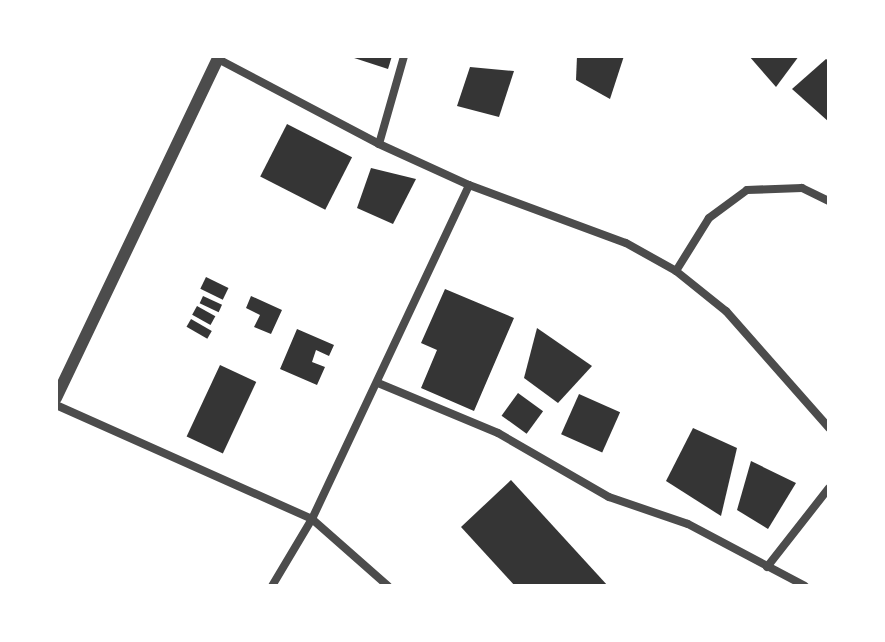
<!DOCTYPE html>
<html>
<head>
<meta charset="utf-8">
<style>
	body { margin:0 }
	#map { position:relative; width:885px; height:642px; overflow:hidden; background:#fff; font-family:"Alegreya Sans",sans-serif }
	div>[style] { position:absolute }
	.building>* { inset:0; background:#353535; transform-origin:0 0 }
	.minor>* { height:8px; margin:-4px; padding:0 4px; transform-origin:4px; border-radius:4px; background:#4c4c4c }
	.tertiary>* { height:12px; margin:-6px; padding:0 6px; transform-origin:6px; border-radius:6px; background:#4c4c4c }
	span { translate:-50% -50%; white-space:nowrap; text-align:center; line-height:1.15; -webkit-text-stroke:8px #fff; paint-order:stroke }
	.frame { position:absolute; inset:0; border:58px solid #fff; pointer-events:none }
</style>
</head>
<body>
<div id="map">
	<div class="building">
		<div style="clip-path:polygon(348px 56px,392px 56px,388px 69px)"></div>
		<div style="clip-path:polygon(577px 56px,624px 56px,610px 99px,576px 80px)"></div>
		<div style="clip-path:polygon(749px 56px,799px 56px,776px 87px)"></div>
		<div style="clip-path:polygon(826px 59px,829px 61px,829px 122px,792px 89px)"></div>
		<div style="clip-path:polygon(470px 67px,514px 71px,499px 117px,457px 106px)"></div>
		<div style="left:287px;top:124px;width:73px;height:59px;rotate:27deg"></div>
		<div style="clip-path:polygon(371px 168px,416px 179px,393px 224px,357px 208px)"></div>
		<div style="left:206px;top:277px;width:25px;height:13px;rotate:26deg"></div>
		<div style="clip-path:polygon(445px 289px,514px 318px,474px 411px,421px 388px,437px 350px,421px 343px)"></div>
		<div style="left:203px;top:296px;width:21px;height:8px;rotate:25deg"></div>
		<div style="clip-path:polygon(251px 296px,282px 310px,271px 334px,254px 327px,260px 315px,246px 308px)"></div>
		<div style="left:197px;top:306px;width:21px;height:10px;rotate:29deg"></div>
		<div style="left:191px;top:319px;width:24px;height:9px;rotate:30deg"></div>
		<div style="clip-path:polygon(537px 328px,592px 366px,558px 403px,524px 378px)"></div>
		<div style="clip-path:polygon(297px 329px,334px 345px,329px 356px,316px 350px,312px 362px,325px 367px,317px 385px,280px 369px)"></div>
		<div style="left:220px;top:365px;width:40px;height:79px;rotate:25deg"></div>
		<div style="left:518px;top:393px;width:31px;height:28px;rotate:36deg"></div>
		<div style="left:579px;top:394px;width:45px;height:44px;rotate:24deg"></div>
		<div style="clip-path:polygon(693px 428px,737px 448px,721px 516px,666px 481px)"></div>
		<div style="clip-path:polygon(751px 461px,796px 483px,768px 529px,737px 510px)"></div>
		<div style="clip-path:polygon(511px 480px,608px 586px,515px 586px,461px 527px)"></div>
	</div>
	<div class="minor">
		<div style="left:218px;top:59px;width:182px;rotate:27.8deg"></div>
		<div style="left:379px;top:144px;width:99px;rotate:24.5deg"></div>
		<div style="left:469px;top:185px;width:167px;rotate:20.3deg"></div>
		<div style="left:626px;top:243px;width:57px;rotate:29.2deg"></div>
		<div style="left:676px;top:271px;width:64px;rotate:38.7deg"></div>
		<div style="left:726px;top:311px;width:156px;rotate:48.6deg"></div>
		<div style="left:379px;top:144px;width:91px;rotate:-74.1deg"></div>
		<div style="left:676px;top:271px;width:62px;rotate:-58.1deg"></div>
		<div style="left:709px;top:218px;width:47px;rotate:-36.4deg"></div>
		<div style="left:747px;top:190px;width:55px;rotate:-2.1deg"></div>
		<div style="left:802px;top:188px;width:30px;rotate:26deg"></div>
		<div style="left:378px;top:383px;width:130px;rotate:22.6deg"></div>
		<div style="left:498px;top:433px;width:128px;rotate:30deg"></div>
		<div style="left:609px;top:497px;width:83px;rotate:18.9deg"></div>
		<div style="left:688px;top:524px;width:132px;rotate:27.9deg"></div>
		<div style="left:56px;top:405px;width:280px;rotate:24deg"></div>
		<div style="left:312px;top:519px;width:101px;rotate:41.4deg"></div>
		<div style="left:767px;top:567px;width:100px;rotate:-51.9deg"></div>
		<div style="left:272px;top:586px;width:78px;rotate:-59.2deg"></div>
		<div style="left:312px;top:519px;width:369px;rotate:-64.8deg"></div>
	</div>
	<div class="tertiary">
		<div style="left:56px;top:398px;width:379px;rotate:-64.5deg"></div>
	</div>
	<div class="frame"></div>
</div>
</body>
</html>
